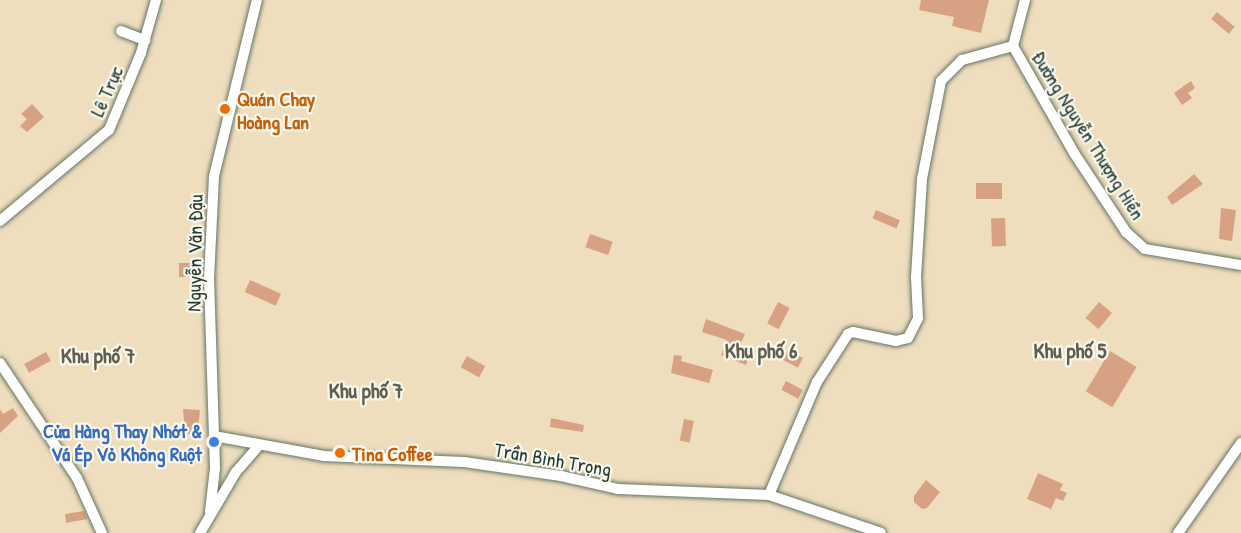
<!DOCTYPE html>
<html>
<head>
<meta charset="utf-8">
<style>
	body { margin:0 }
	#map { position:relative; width:1241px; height:533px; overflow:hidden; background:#eedebe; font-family:"Patrick Hand",sans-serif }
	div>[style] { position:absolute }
	.building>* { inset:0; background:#d7a283; transform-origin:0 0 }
	.roads { filter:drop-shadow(0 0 2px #677564) drop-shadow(0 0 2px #677564) }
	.minor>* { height:10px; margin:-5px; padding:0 5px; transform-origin:5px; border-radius:5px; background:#fff }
	.dots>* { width:16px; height:16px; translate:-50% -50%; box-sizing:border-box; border:3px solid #fbf7ec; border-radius:50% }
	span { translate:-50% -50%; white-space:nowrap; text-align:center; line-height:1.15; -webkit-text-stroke:4.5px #fbf7ec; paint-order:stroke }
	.street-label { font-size:20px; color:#1f3d34 }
	.food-label { font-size:20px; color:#c56008; font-weight:700 }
	.left { translate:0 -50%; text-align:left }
	.shop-label { font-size:20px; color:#366cbe; font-weight:700 }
	.right { translate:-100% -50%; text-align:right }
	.neighbourhood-label { font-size:21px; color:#5f6050; font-weight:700 }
</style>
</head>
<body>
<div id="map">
	<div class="building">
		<div style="clip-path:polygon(921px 0,989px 0,981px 33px,952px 26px,954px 17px,919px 10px)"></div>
		<div style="left:1217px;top:12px;width:23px;height:9px;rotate:40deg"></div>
		<div style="clip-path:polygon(1191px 81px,1195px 88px,1188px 93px,1192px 98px,1182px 105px,1174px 93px)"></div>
		<div style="clip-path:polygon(32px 104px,44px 117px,27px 132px,20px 126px,27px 119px,21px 114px)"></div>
		<div style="clip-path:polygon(1194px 174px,1203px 184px,1172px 205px,1167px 197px)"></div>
		<div style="left:976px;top:183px;width:26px;height:16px"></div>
		<div style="clip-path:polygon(1221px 208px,1236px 210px,1232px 241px,1219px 239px)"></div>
		<div style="left:876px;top:210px;width:26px;height:9px;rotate:23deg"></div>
		<div style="left:1005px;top:218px;width:28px;height:14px;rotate:88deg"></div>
		<div style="left:590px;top:234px;width:24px;height:14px;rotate:19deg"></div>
		<div style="left:179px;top:263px;width:18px;height:14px"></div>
		<div style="left:250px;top:280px;width:34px;height:13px;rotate:24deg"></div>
		<div style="left:778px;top:302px;width:13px;height:24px;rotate:27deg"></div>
		<div style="left:1099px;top:302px;width:17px;height:21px;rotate:40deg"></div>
		<div style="clip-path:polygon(706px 319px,745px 334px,739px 347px,751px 351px,746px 365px,721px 355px,727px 340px,702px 332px)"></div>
		<div style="left:788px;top:350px;width:17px;height:11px;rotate:28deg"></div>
		<div style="left:1110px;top:351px;width:31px;height:47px;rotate:31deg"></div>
		<div style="left:46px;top:352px;width:10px;height:25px;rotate:61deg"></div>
		<div style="clip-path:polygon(674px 355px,682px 356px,681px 361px,713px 370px,709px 383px,671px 373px)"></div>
		<div style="left:467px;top:356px;width:21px;height:13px;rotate:29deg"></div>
		<div style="left:786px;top:381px;width:19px;height:10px;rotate:28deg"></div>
		<div style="clip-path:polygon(13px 408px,18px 416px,0 433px,0 409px,3px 414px)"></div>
		<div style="clip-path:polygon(183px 409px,200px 410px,198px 429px,195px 428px,194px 435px,185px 433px)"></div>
		<div style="clip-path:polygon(551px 418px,584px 425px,583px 432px,550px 427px)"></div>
		<div style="left:684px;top:419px;width:10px;height:22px;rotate:11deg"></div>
		<div style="clip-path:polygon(1038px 473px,1063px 484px,1060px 490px,1067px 493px,1063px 501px,1056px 498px,1051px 509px,1027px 499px)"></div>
		<div style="clip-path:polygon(926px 480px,940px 492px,927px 508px,922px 509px,914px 502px,914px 496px)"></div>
		<div style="clip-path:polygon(84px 511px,87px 519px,66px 523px,65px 514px)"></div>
	</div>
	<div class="roads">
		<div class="minor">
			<div style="left:121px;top:31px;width:26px;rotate:21deg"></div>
			<div style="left:1013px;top:46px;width:123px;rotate:60.3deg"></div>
			<div style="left:1074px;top:153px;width:95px;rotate:56.6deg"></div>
			<div style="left:1126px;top:232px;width:25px;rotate:42deg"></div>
			<div style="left:1145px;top:249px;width:97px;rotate:9.5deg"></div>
			<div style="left:1013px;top:46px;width:48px;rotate:-75.4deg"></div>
			<div style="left:0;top:221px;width:142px;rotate:-39.9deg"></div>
			<div style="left:109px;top:130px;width:83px;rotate:-67.4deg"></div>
			<div style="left:141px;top:53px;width:55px;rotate:-74.2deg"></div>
			<div style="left:0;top:363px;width:138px;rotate:56.2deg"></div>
			<div style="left:77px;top:478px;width:60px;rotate:65.6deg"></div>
			<div style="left:214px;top:436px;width:112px;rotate:10.3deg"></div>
			<div style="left:324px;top:456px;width:140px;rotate:2.5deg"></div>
			<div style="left:464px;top:462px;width:98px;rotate:8.2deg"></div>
			<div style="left:561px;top:476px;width:58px;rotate:12.8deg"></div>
			<div style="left:618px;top:489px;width:151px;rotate:2.3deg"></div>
			<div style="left:769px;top:495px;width:118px;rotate:18.7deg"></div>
			<div style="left:769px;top:495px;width:123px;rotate:-67deg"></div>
			<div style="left:817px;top:382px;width:57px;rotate:-57.1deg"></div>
			<div style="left:848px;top:334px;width:5px;rotate:-22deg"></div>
			<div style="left:853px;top:332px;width:44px;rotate:11.8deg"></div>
			<div style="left:896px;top:341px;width:12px;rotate:-14deg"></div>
			<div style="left:908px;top:338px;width:22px;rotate:-63deg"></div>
			<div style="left:918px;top:318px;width:41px;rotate:-92.8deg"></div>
			<div style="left:916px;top:277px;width:98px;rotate:-86.5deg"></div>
			<div style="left:922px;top:179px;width:100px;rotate:-79deg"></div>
			<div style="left:941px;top:81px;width:30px;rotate:-45deg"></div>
			<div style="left:962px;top:60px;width:53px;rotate:-15.4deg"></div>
			<div style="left:210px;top:512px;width:44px;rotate:-83.5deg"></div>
			<div style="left:215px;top:468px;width:189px;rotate:-91.8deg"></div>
			<div style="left:209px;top:279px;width:103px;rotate:-87.2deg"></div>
			<div style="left:214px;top:176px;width:181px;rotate:-76.3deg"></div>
			<div style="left:200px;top:533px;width:71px;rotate:-59.5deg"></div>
			<div style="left:236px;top:472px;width:33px;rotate:-49deg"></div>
			<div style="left:1178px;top:533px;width:110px;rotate:-55deg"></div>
		</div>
	</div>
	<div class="dots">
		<div style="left:225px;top:109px;background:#e8710a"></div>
		<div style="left:214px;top:442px;background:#3f7fe0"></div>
		<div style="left:340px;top:453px;background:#e8710a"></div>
	</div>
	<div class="street-label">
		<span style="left:106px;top:91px;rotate:-66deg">Lê Trực</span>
		<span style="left:1089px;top:135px;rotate:58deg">Đường Nguyễn Thượng Hiền</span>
		<span style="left:194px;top:253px;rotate:-89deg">Nguyễn Văn Đậu</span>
		<span style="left:553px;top:459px;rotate:10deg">Trần Bình Trọng</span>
	</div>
	<div class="food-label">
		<span class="left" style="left:237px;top:110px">Quán Chay<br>Hoàng Lan</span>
		<span class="left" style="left:352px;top:453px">Tina Coffee</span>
	</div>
	<div class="shop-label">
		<span class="right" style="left:202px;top:442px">Cửa Hàng Thay Nhớt &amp;<br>Vá Ép Vỏ Không Ruột</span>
	</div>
	<div class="neighbourhood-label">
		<span style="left:761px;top:351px">Khu phố 6</span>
		<span style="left:1070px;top:351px">Khu phố 5</span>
		<span style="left:98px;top:356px">Khu phố 7</span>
		<span style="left:366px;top:391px">Khu phố 7</span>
	</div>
</div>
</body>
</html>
